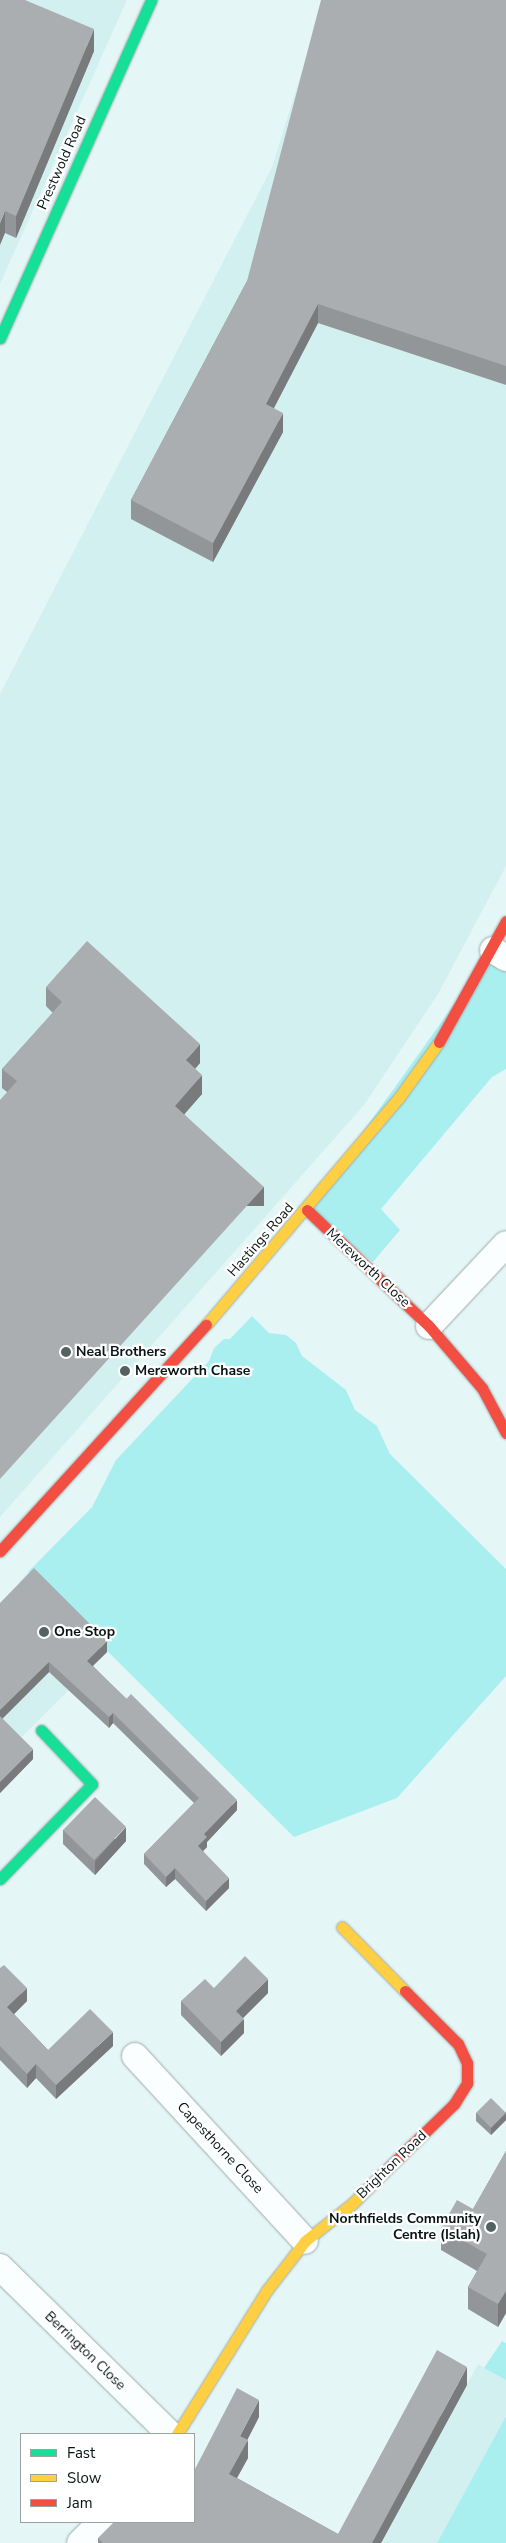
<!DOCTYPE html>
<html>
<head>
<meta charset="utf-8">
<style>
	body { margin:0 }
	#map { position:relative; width:506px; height:2543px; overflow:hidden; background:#e5f6f6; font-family:"Nunito Sans",sans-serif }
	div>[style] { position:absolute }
	.built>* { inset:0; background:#d2f0f0 }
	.green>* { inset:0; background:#aaeff0 }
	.roads { filter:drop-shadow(0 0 1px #9eabab) drop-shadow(0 0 1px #9eabab) }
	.street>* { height:26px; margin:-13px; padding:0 13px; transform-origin:13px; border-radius:13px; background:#fbfefe }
	.fast>* { height:11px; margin:-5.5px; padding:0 5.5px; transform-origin:5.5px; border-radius:5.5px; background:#16e098 }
	.slow>* { height:11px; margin:-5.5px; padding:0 5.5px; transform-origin:5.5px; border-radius:5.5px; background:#ffcf43 }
	.jam>* { height:11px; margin:-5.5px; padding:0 5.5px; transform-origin:5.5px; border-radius:5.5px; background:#f24e42 }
	.wall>* { inset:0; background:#939698 }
	.shaded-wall>* { inset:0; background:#787a7c; transform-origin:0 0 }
	.building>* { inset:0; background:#abaeb1; transform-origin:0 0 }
	.dots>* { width:14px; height:14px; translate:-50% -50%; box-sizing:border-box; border:2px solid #fff; border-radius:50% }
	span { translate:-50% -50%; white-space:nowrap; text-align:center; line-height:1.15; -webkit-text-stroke:4.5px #fff; paint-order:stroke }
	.street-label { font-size:14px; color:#081313 }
	.poi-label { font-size:14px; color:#081313; font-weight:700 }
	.left { translate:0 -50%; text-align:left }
	.right { translate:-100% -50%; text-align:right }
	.legend { position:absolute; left:20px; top:2433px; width:175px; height:90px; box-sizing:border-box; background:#fff; border:1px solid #9ca1a1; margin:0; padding:6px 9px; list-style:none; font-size:15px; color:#081313 }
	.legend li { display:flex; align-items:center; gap:10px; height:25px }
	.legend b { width:25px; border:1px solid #9ca1a1 }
</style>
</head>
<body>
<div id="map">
	<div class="built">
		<div style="clip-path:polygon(0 0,127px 0,0 284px)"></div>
		<div style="clip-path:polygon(324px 0,506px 0,506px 866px,438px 994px,364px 1105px,0 1517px,0 694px,272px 167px)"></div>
		<div style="clip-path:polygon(28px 1572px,107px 1652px,0 1759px,0 1606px)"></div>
		<div style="clip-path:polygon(478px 2364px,506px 2380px,506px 2416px,437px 2543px,381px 2543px)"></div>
	</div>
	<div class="green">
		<div style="clip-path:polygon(493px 950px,506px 958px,506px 1069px,492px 1077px,381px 1209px,400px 1230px,373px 1262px,307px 1210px)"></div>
		<div style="clip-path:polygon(252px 1316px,269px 1333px,286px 1335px,296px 1343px,302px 1356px,346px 1390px,355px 1410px,377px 1426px,390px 1454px,506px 1569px,506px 1676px,397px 1798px,294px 1837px,28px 1572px,92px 1507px,116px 1460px,209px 1361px,214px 1348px,224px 1339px,230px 1339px)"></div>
		<div style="clip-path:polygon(502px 2341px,506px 2343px,506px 2380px,484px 2368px)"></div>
		<div style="clip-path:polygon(506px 2416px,506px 2543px,437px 2543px)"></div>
	</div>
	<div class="roads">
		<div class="street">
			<div style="left:493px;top:950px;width:15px;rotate:32deg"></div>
			<div style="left:429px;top:1326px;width:112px;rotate:-46.8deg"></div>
			<div style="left:135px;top:2056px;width:251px;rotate:47.4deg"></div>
			<div style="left:0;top:2267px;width:238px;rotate:44.5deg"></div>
			<div style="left:80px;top:2543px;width:30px;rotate:-45deg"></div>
		</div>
		<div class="fast">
			<div style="left:0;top:338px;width:370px;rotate:-65.9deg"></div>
			<div style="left:0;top:1879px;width:132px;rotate:-45.9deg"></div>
			<div style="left:92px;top:1784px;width:74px;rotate:-133.4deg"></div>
		</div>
		<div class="slow">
			<div style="left:206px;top:1325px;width:297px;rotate:-49.7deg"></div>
			<div style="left:398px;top:1099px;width:70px;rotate:-54.3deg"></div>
			<div style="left:342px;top:1927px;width:90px;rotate:45.5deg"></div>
			<div style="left:177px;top:2434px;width:170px;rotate:-58deg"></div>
			<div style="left:267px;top:2290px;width:62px;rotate:-52.2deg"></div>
			<div style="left:305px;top:2241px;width:61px;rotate:-38.4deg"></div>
			<div style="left:353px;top:2203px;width:40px;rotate:-45deg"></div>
		</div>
		<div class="jam">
			<div style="left:439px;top:1042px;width:138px;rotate:-61deg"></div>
			<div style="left:307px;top:1210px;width:168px;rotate:43.6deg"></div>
			<div style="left:429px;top:1326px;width:82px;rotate:49.5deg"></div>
			<div style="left:482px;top:1388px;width:51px;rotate:61.9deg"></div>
			<div style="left:0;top:1551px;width:306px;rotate:-47.7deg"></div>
			<div style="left:381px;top:2175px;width:102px;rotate:-44.2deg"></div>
			<div style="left:454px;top:2104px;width:25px;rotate:-58deg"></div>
			<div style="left:467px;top:2083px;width:20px;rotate:-90deg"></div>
			<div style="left:467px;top:2063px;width:21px;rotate:-115deg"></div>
			<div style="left:458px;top:2044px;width:75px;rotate:-135deg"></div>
		</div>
	</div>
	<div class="wall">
		<div style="clip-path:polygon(0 0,94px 51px,16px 238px,5px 233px)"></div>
		<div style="clip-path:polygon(506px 0,506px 385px,318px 323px,274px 408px,283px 432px,213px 562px,131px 519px,131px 500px,247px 281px)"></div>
		<div style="clip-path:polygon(46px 987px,200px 1063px,195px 1069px,202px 1094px,184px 1114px,264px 1206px,7px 1092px,2px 1088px,2px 1069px,53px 1013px,46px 1006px)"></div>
		<div style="clip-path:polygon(0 1603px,107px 1652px,93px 1666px,237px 1810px,207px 1842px,207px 1847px,203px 1851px,229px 1888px,206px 1911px,175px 1879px,166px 1887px,144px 1864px,144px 1854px,194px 1803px,113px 1723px,109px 1728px,49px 1672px,2px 1719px,33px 1759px,0 1793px)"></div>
		<div style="clip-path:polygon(63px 1830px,126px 1841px,95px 1875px,63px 1844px)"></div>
		<div style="clip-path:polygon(0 1968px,27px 2001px,14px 2014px,48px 2050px,113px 2046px,56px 2099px,36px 2078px,27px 2088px,0 2060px)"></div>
		<div style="clip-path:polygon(214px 1988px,268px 1993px,243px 2018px,244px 2033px,221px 2056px,181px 2015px,181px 2001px)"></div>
		<div style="clip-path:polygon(506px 2112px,506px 2120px,491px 2135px,476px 2121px,476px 2113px)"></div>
		<div style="clip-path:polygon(506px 2151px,506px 2313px,498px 2327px,468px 2309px,468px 2287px,477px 2271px,441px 2250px,441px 2228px,473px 2209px)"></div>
		<div style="clip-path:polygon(467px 2385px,381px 2543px,98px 2543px,98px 2538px,194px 2522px,259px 2417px,247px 2440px,248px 2458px,237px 2478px,338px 2534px)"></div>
	</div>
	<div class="shaded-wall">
		<div style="clip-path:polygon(94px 29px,94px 51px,16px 238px,16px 216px)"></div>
		<div style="clip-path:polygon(5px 211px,5px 233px,0 245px,0 223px)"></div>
		<div style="clip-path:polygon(318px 304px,318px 323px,266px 423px,266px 404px)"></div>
		<div style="clip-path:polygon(283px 413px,283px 432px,213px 562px,213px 543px)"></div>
		<div style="clip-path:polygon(200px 1044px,200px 1063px,186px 1079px,186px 1060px)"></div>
		<div style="clip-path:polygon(202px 1075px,202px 1094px,175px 1125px,175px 1106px)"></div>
		<div style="left:264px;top:1187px;width:19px;height:394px;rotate:90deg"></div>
		<div style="clip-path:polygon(107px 1641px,107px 1652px,87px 1671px,87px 1661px)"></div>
		<div style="clip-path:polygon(49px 1662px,49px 1672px,0 1721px,0 1710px)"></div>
		<div style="clip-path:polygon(113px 1713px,113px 1723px,109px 1728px,109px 1717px)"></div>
		<div style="clip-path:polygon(33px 1749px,33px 1759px,0 1793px,0 1782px)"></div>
		<div style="clip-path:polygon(237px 1800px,237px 1810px,207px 1842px,207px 1847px,198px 1856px,198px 1846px,204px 1834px)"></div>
		<div style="clip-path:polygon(126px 1827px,126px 1841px,95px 1875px,95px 1861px)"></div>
		<div style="clip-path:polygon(175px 1868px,175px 1879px,166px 1887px,166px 1877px)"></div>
		<div style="clip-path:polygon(229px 1878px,229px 1888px,206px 1911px,206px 1901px)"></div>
		<div style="clip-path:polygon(268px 1979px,268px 1993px,236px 2025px,236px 2011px)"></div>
		<div style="clip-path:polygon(27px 1988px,27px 2001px,7px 2021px,7px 2007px)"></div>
		<div style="clip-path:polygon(244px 2019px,244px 2033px,221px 2056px,221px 2042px)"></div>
		<div style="clip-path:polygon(113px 2032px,113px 2046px,56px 2099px,56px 2085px)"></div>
		<div style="clip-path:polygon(36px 2064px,36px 2078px,27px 2088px,27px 2074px)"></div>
		<div style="clip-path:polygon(506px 2113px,506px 2120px,491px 2135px,491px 2128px)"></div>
		<div style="clip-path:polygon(506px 2291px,506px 2313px,498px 2327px,498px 2304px)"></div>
		<div style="clip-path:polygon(467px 2367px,467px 2385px,381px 2543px,372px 2543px)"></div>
		<div style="clip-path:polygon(259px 2400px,259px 2417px,240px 2454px,240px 2436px)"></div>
		<div style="clip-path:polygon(248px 2440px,248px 2458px,229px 2492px,229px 2474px)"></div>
	</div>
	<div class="building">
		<div style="clip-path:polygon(0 0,25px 0,94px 29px,16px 216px,5px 211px,0 223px)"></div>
		<div style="clip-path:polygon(321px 0,506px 0,506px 366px,318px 304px,266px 404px,283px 413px,213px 543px,131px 500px,247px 281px)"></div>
		<div style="clip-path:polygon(87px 941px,200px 1044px,186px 1060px,202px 1075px,175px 1106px,264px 1187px,0 1479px,0 1100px,17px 1081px,2px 1069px,62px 1002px,46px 987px)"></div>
		<div style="clip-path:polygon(34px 1568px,107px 1641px,87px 1661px,127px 1699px,116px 1710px,131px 1694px,237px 1800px,204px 1834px,207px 1837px,198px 1846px,229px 1878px,206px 1901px,175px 1868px,166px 1877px,144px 1854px,199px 1798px,113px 1713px,109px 1717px,49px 1662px,0 1710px,0 1603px)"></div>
		<div style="clip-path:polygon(0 1716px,33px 1749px,0 1782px)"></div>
		<div style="left:95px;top:1797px;width:43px;height:46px;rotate:44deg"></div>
		<div style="clip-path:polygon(245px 1956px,268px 1979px,236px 2011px,244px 2019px,221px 2042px,181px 2001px,205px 1979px,214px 1988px)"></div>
		<div style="clip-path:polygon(4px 1965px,27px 1988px,7px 2007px,48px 2050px,90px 2009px,113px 2032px,56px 2085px,36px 2064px,27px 2074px,0 2046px,0 1968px)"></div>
		<div style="left:491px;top:2098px;width:21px;height:21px;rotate:45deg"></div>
		<div style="clip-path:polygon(506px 2151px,506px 2291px,498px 2304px,468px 2287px,487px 2254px,441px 2228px,457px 2200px,473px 2209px)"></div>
		<div style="clip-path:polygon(437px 2350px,467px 2367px,372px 2543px,103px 2543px,98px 2538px,114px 2522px,194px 2522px,194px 2471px,237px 2388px,259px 2400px,240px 2436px,248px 2440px,229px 2474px,338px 2534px)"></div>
	</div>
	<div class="dots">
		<div style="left:66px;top:1352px;background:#556262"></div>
		<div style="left:125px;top:1371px;background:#556262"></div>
		<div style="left:44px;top:1632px;background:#556262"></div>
		<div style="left:491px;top:2227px;background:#556262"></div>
	</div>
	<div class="street-label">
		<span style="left:62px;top:163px;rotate:-66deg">Prestwold Road</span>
		<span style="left:261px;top:1240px;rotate:-49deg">Hastings Road</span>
		<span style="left:368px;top:1268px;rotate:43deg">Mereworth Close</span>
		<span style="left:220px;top:2148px;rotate:47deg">Capesthorne Close</span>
		<span style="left:392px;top:2165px;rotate:-44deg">Brighton Road</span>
		<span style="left:85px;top:2351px;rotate:44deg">Berrington Close</span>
	</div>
	<div class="poi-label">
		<span class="left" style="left:76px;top:1352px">Neal Brothers</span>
		<span class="left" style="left:135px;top:1371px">Mereworth Chase</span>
		<span class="left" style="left:54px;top:1632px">One Stop</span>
		<span class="right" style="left:481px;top:2227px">Northfields Community<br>Centre (Islah)</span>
	</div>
	<ul class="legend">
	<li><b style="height:6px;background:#16e098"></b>Fast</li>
	<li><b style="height:6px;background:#ffcf43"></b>Slow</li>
	<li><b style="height:6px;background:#f24e42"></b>Jam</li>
	</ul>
</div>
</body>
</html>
